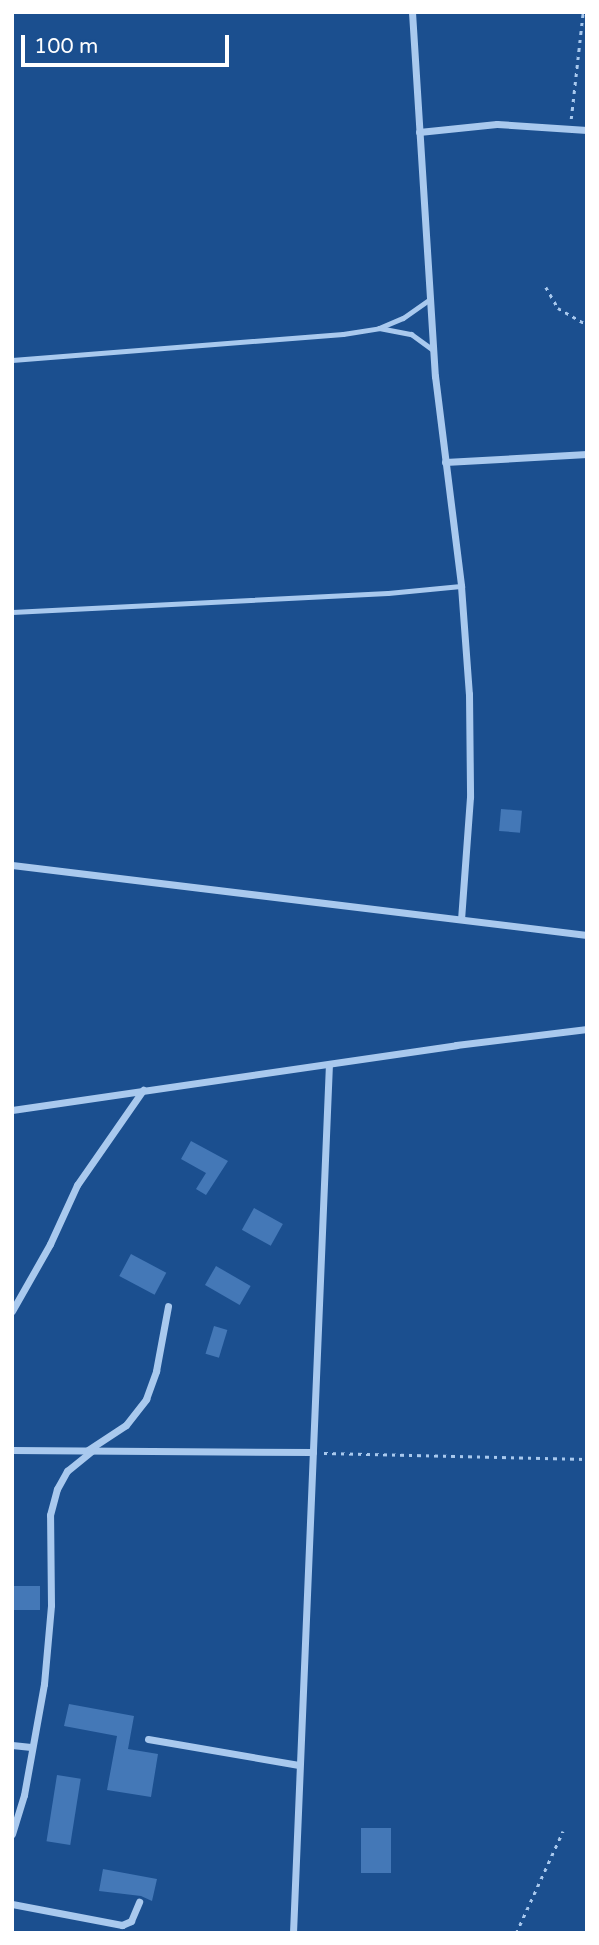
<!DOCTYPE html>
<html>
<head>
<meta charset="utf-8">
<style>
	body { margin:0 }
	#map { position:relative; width:599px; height:1945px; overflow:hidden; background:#1b4f8f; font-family:"Varela Round",sans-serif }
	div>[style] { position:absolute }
	.building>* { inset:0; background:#4478b7; transform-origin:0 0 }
	.path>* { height:2.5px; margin-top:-1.25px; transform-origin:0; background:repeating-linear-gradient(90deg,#a9c9ee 0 3.5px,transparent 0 8.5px) }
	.service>* { height:5px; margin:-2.5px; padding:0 2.5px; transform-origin:2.5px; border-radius:2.5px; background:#a9c9ee }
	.minor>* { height:7px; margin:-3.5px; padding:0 3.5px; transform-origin:3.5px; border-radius:3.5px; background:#a9c9ee }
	span { translate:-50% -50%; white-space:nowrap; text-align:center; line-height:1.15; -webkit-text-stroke:7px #1b4f8f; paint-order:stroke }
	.frame { position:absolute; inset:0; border:14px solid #fff; pointer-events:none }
	.scale { position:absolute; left:21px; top:35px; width:208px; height:32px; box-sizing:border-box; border:4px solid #fff; border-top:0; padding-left:9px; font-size:21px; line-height:24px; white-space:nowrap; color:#fff; -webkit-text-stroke:5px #1b4f8f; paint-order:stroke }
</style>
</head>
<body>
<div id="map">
	<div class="building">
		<div style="left:501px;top:809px;width:21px;height:22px;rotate:5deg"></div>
		<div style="clip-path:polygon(191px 1141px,228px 1161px,206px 1195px,196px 1189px,206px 1173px,181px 1159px)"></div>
		<div style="left:254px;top:1208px;width:33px;height:25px;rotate:29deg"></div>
		<div style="left:131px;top:1254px;width:40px;height:25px;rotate:28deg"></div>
		<div style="left:216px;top:1266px;width:40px;height:22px;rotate:30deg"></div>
		<div style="left:214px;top:1326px;width:14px;height:29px;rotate:17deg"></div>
		<div style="left:12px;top:1586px;width:28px;height:24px"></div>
		<div style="clip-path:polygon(69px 1704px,134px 1716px,128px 1749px,158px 1754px,151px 1797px,107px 1790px,117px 1736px,64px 1726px)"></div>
		<div style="left:57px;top:1775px;width:24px;height:67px;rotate:9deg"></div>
		<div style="left:361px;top:1828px;width:30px;height:45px"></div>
		<div style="clip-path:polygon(103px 1869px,157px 1879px,152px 1901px,141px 1896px,99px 1891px)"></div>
	</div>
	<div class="path">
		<div style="left:571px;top:119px;width:108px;rotate:-83.6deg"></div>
		<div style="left:546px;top:287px;width:24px;rotate:60deg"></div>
		<div style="left:558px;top:308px;width:34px;rotate:30deg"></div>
		<div style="left:324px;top:1453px;width:263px;rotate:1.3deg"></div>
		<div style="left:516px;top:1933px;width:112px;rotate:-65.3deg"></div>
	</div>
	<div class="service">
		<div style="left:379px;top:328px;width:33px;rotate:11deg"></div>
		<div style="left:411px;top:334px;width:27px;rotate:36deg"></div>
		<div style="left:12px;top:360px;width:332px;rotate:-4.5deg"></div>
		<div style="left:343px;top:334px;width:36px;rotate:-9deg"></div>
		<div style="left:379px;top:328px;width:26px;rotate:-23deg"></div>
		<div style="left:403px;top:318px;width:33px;rotate:-35deg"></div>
		<div style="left:12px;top:612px;width:376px;rotate:-2.9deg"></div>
		<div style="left:388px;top:593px;width:73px;rotate:-5.5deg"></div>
	</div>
	<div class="minor">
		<div style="left:412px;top:12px;width:365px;rotate:86.4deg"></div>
		<div style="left:435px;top:376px;width:212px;rotate:82.9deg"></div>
		<div style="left:461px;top:586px;width:108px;rotate:85.8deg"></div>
		<div style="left:469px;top:694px;width:103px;rotate:89.4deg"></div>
		<div style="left:470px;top:797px;width:122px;rotate:94.2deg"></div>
		<div style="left:419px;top:132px;width:78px;rotate:-5.9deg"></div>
		<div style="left:497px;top:124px;width:90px;rotate:3.8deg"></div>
		<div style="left:445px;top:462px;width:142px;rotate:-3.2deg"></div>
		<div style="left:12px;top:865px;width:579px;rotate:6.94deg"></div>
		<div style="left:12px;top:1110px;width:449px;rotate:-8.3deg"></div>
		<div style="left:456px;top:1045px;width:132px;rotate:-7deg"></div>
		<div style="left:12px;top:1311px;width:77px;rotate:-60.4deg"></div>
		<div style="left:50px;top:1244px;width:65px;rotate:-65.4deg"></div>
		<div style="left:77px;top:1185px;width:116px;rotate:-55.2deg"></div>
		<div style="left:12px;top:1450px;width:301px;rotate:0.4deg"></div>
		<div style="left:88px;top:1450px;width:45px;rotate:-33.3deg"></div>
		<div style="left:126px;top:1425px;width:33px;rotate:-52deg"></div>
		<div style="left:146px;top:1399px;width:30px;rotate:-70deg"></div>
		<div style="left:156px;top:1371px;width:66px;rotate:-79.5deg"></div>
		<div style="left:148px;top:1739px;width:153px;rotate:9.8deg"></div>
		<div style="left:12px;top:1745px;width:19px;rotate:6deg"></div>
		<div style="left:12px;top:1834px;width:41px;rotate:-72.9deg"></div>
		<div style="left:24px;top:1795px;width:113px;rotate:-79.8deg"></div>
		<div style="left:44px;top:1684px;width:79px;rotate:-84.9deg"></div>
		<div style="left:51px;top:1605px;width:90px;rotate:-90.6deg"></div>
		<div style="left:50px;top:1515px;width:27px;rotate:-75deg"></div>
		<div style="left:57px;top:1489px;width:21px;rotate:-61deg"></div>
		<div style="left:67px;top:1471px;width:32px;rotate:-39deg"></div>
		<div style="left:12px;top:1904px;width:112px;rotate:10.8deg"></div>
		<div style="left:122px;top:1925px;width:10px;rotate:-24deg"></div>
		<div style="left:131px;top:1921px;width:21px;rotate:-67deg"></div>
		<div style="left:293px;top:1933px;width:869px;rotate:-87.63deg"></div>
	</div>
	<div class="frame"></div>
	<div class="scale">100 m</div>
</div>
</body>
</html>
